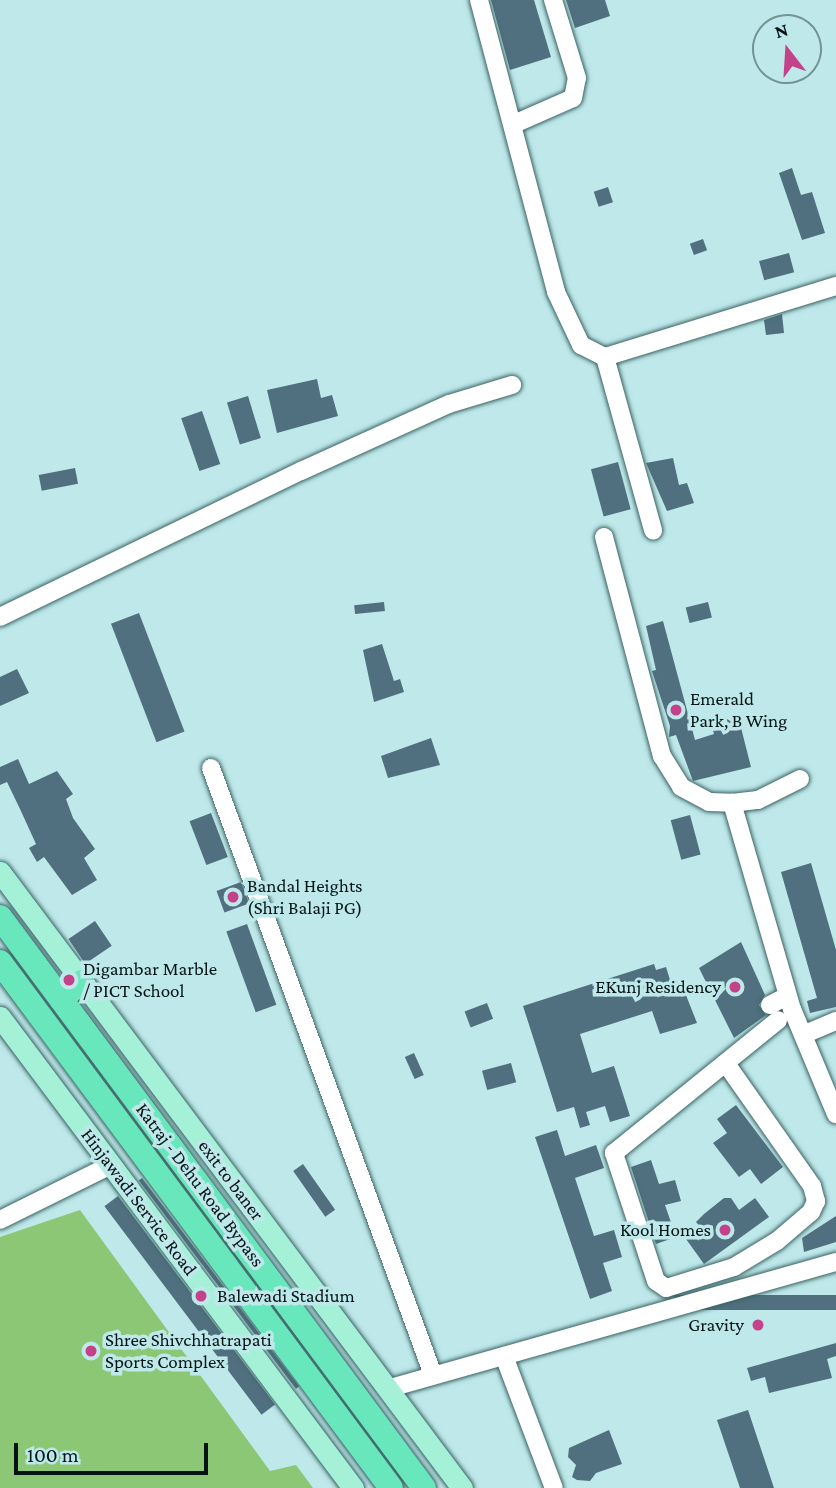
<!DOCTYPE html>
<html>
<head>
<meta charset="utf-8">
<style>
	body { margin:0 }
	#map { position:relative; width:836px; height:1488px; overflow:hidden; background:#bee8ea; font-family:"Crimson Pro",serif }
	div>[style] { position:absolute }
	.green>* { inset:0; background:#8cc775 }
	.building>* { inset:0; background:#50707f; transform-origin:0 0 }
	.roads { filter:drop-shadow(0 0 2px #3b6263) drop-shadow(0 0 2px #3b6263) }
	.minor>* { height:18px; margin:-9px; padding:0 9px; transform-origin:9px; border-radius:9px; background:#fff }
	.major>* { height:21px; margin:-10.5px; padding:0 10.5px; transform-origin:10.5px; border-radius:10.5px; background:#a5f1d7 }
	.highway>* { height:24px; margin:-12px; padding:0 12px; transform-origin:12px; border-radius:12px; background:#69e7bc }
	.dots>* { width:19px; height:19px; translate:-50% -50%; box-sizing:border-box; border:4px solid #bee8ea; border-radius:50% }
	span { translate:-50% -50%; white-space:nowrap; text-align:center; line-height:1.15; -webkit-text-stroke:7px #bee8ea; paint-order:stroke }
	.poi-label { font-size:19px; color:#041314 }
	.left { translate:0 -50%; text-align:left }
	.right { translate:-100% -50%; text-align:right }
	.street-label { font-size:19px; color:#041314 }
	.north { position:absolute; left:752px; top:14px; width:70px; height:70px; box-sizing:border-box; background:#bee8ea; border:2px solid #749394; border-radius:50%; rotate:343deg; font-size:19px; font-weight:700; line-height:28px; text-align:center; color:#041314 }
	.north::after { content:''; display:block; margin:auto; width:24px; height:32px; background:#c44289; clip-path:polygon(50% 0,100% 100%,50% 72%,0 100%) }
	.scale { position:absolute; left:14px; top:1443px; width:194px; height:32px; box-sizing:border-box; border:4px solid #041314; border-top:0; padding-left:9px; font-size:21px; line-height:24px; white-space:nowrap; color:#041314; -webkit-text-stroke:5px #bee8ea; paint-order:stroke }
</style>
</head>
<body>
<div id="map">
	<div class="green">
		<div style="clip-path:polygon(80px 1210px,270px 1471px,296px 1465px,313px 1488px,0 1488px,0 1237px)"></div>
	</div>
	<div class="building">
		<div style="clip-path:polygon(491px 0,534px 0,551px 57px,510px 70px)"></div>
		<div style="clip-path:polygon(566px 0,605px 0,610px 16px,575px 28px)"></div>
		<div style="clip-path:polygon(792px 168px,801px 195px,812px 192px,825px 233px,802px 240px,779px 173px)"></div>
		<div style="left:608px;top:187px;width:16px;height:15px;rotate:72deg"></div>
		<div style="left:703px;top:239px;width:12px;height:14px;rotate:70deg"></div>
		<div style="left:789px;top:253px;width:20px;height:31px;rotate:75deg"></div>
		<div style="clip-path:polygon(782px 314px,784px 333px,766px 335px,764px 320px)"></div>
		<div style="clip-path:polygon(317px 379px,321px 398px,332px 395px,338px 416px,277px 433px,267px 390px)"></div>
		<div style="left:248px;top:396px;width:44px;height:22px;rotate:73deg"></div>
		<div style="left:202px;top:411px;width:56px;height:22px;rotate:71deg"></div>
		<div style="clip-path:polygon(673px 458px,679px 485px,687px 483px,694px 503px,667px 511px,646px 463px)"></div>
		<div style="left:618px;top:462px;width:49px;height:28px;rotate:75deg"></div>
		<div style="left:75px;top:468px;width:16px;height:37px;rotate:79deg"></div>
		<div style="left:384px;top:602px;width:9px;height:30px;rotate:84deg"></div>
		<div style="left:708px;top:602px;width:16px;height:23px;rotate:76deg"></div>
		<div style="left:139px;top:613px;width:127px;height:30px;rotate:69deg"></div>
		<div style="clip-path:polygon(663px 621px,695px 740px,714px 734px,711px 723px,738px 716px,751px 767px,693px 781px,676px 735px,669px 737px,670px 726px,652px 671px,656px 670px,646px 626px)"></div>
		<div style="clip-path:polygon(382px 644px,394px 681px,400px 679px,404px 692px,374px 702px,363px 650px)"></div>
		<div style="clip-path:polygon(17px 669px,29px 693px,0 706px,0 677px)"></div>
		<div style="clip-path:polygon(431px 738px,440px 765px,388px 778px,381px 756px)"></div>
		<div style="clip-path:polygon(18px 759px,29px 784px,57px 771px,73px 794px,66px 799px,73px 818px,95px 849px,84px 858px,97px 880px,72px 895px,44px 857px,37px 862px,29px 848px,36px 844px,20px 809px,7px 782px,0 785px,0 767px)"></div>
		<div style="left:211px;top:813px;width:47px;height:23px;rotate:69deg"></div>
		<div style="left:690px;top:815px;width:41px;height:20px;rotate:75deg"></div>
		<div style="clip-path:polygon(811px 863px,836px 950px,836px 1007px,810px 1013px,807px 1001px,817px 998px,781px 872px)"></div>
		<div style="left:241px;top:882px;width:23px;height:26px;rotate:70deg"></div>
		<div style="left:95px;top:921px;width:30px;height:32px;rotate:56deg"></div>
		<div style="left:247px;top:924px;width:86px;height:22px;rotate:70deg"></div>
		<div style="clip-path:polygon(741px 942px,765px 995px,759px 1005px,766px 1015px,734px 1038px,699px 968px)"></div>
		<div style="clip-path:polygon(654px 964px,656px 970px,666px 967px,671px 983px,680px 980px,697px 1023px,660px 1034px,652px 1011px,580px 1034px,592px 1073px,614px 1066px,630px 1116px,610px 1122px,605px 1106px,586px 1112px,590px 1125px,580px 1128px,574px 1107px,557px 1112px,523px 1006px)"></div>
		<div style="left:487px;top:1003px;width:17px;height:24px;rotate:69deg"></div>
		<div style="left:414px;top:1053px;width:24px;height:10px;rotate:66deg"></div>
		<div style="left:511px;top:1063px;width:20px;height:30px;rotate:75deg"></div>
		<div style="clip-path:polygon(736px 1105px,783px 1167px,761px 1184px,750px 1169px,739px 1177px,713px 1143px,727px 1133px,717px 1119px)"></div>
		<div style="clip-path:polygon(557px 1130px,565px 1156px,596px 1145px,604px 1168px,575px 1178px,594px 1236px,614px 1230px,622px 1257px,603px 1263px,612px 1291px,590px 1299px,535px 1137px)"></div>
		<div style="clip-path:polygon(651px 1160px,659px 1184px,675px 1180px,681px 1201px,665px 1205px,676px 1237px,656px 1244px,631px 1167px)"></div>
		<div style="left:303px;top:1164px;width:56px;height:12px;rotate:55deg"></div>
		<div style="left:142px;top:1178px;width:261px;height:4px;rotate:53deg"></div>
		<div style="left:118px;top:1196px;width:261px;height:17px;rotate:53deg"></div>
		<div style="clip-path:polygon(724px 1198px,731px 1198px,739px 1210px,755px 1198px,769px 1217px,704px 1264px,686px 1239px,701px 1228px,696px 1222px,704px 1214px)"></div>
		<div style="clip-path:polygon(836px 1216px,836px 1242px,804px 1252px,802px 1238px)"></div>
		<div style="left:836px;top:1295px;width:15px;height:162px;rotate:90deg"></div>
		<div style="clip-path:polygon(836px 1343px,836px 1356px,827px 1359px,832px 1378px,769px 1393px,765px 1377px,751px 1381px,747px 1368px)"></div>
		<div style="clip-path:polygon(748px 1410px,774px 1488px,740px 1488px,717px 1420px)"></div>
		<div style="clip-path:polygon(609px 1430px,622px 1464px,596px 1473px,590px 1481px,577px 1480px,572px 1477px,576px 1465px,568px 1457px,569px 1448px)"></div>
	</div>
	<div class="roads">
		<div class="minor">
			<div style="left:479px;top:0;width:302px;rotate:75.2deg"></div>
			<div style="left:556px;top:292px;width:59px;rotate:64.7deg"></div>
			<div style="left:581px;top:345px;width:27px;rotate:27deg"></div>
			<div style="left:605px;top:357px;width:242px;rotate:-17.1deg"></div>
			<div style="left:514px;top:124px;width:64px;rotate:-23.8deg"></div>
			<div style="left:573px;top:98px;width:20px;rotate:-79deg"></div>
			<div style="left:577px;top:78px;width:82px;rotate:-107.1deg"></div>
			<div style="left:605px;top:357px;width:180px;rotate:74.5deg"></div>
			<div style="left:604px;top:537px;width:227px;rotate:75.2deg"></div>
			<div style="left:662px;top:756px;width:36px;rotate:58deg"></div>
			<div style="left:681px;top:787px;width:32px;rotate:28deg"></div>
			<div style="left:709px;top:802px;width:23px;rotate:2deg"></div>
			<div style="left:732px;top:803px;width:26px;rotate:-7deg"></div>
			<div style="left:758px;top:800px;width:47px;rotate:-26.6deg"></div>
			<div style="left:0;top:617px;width:335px;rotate:-25.9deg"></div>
			<div style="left:301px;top:471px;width:162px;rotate:-24.4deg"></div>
			<div style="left:449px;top:404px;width:66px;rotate:-16.8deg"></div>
			<div style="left:211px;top:768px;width:646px;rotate:69.91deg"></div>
			<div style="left:732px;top:803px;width:215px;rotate:73.8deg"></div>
			<div style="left:792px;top:1009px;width:114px;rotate:67.3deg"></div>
			<div style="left:770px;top:1005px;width:19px;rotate:-28deg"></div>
			<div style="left:805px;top:1034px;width:34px;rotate:-23deg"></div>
			<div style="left:727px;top:1065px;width:148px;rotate:54.9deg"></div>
			<div style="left:812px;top:1186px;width:16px;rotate:75deg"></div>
			<div style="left:816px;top:1201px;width:12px;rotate:114deg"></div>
			<div style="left:811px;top:1212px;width:45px;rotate:139.5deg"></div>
			<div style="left:777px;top:1241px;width:50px;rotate:148.8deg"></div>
			<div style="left:734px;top:1267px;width:71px;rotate:162.8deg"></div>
			<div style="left:666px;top:1288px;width:12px;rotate:-145deg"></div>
			<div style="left:656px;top:1281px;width:135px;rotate:-108.2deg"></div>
			<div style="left:614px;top:1153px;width:211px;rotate:-39deg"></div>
			<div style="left:0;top:1220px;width:124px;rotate:-26.4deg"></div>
			<div style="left:504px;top:1356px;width:141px;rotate:69.3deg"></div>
			<div style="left:387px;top:1389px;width:467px;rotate:-15.8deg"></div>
		</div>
		<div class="major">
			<div style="left:0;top:872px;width:770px;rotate:53.13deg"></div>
			<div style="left:0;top:1017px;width:589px;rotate:53.15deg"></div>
		</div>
		<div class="highway">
			<div style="left:0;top:917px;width:711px;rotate:53.4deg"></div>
			<div style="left:0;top:962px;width:655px;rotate:53.37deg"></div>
			<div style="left:61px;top:999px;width:27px;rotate:-39deg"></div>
		</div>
	</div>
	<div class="dots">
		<div style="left:676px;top:710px;background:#c44289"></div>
		<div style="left:233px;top:897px;background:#c44289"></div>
		<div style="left:69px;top:980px;background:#c44289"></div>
		<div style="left:735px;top:987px;background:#c44289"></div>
		<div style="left:725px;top:1230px;background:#c44289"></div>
		<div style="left:201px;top:1296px;background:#c44289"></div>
		<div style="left:758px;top:1325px;background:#c44289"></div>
		<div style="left:91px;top:1351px;background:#c44289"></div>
	</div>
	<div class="poi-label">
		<span class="left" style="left:690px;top:710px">Emerald<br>Park, B Wing</span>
		<span class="left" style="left:247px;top:897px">Bandal Heights<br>(Shri Balaji PG)</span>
		<span class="left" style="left:83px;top:980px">Digambar Marble<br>/ PICT School</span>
		<span class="right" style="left:721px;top:987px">EKunj Residency</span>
		<span class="right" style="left:711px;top:1230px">Kool Homes</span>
		<span class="left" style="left:217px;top:1296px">Balewadi Stadium</span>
		<span class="right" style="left:744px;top:1325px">Gravity</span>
		<span class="left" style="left:105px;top:1351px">Shree Shivchhatrapati<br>Sports Complex</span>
	</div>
	<div class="street-label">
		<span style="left:231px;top:1180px;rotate:53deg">exit to baner</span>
		<span style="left:200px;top:1185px;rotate:53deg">Katraj - Dehu Road Bypass</span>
		<span style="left:139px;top:1202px;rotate:53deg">Hinjawadi Service Road</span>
	</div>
	<div class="north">N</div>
	<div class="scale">100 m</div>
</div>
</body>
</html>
